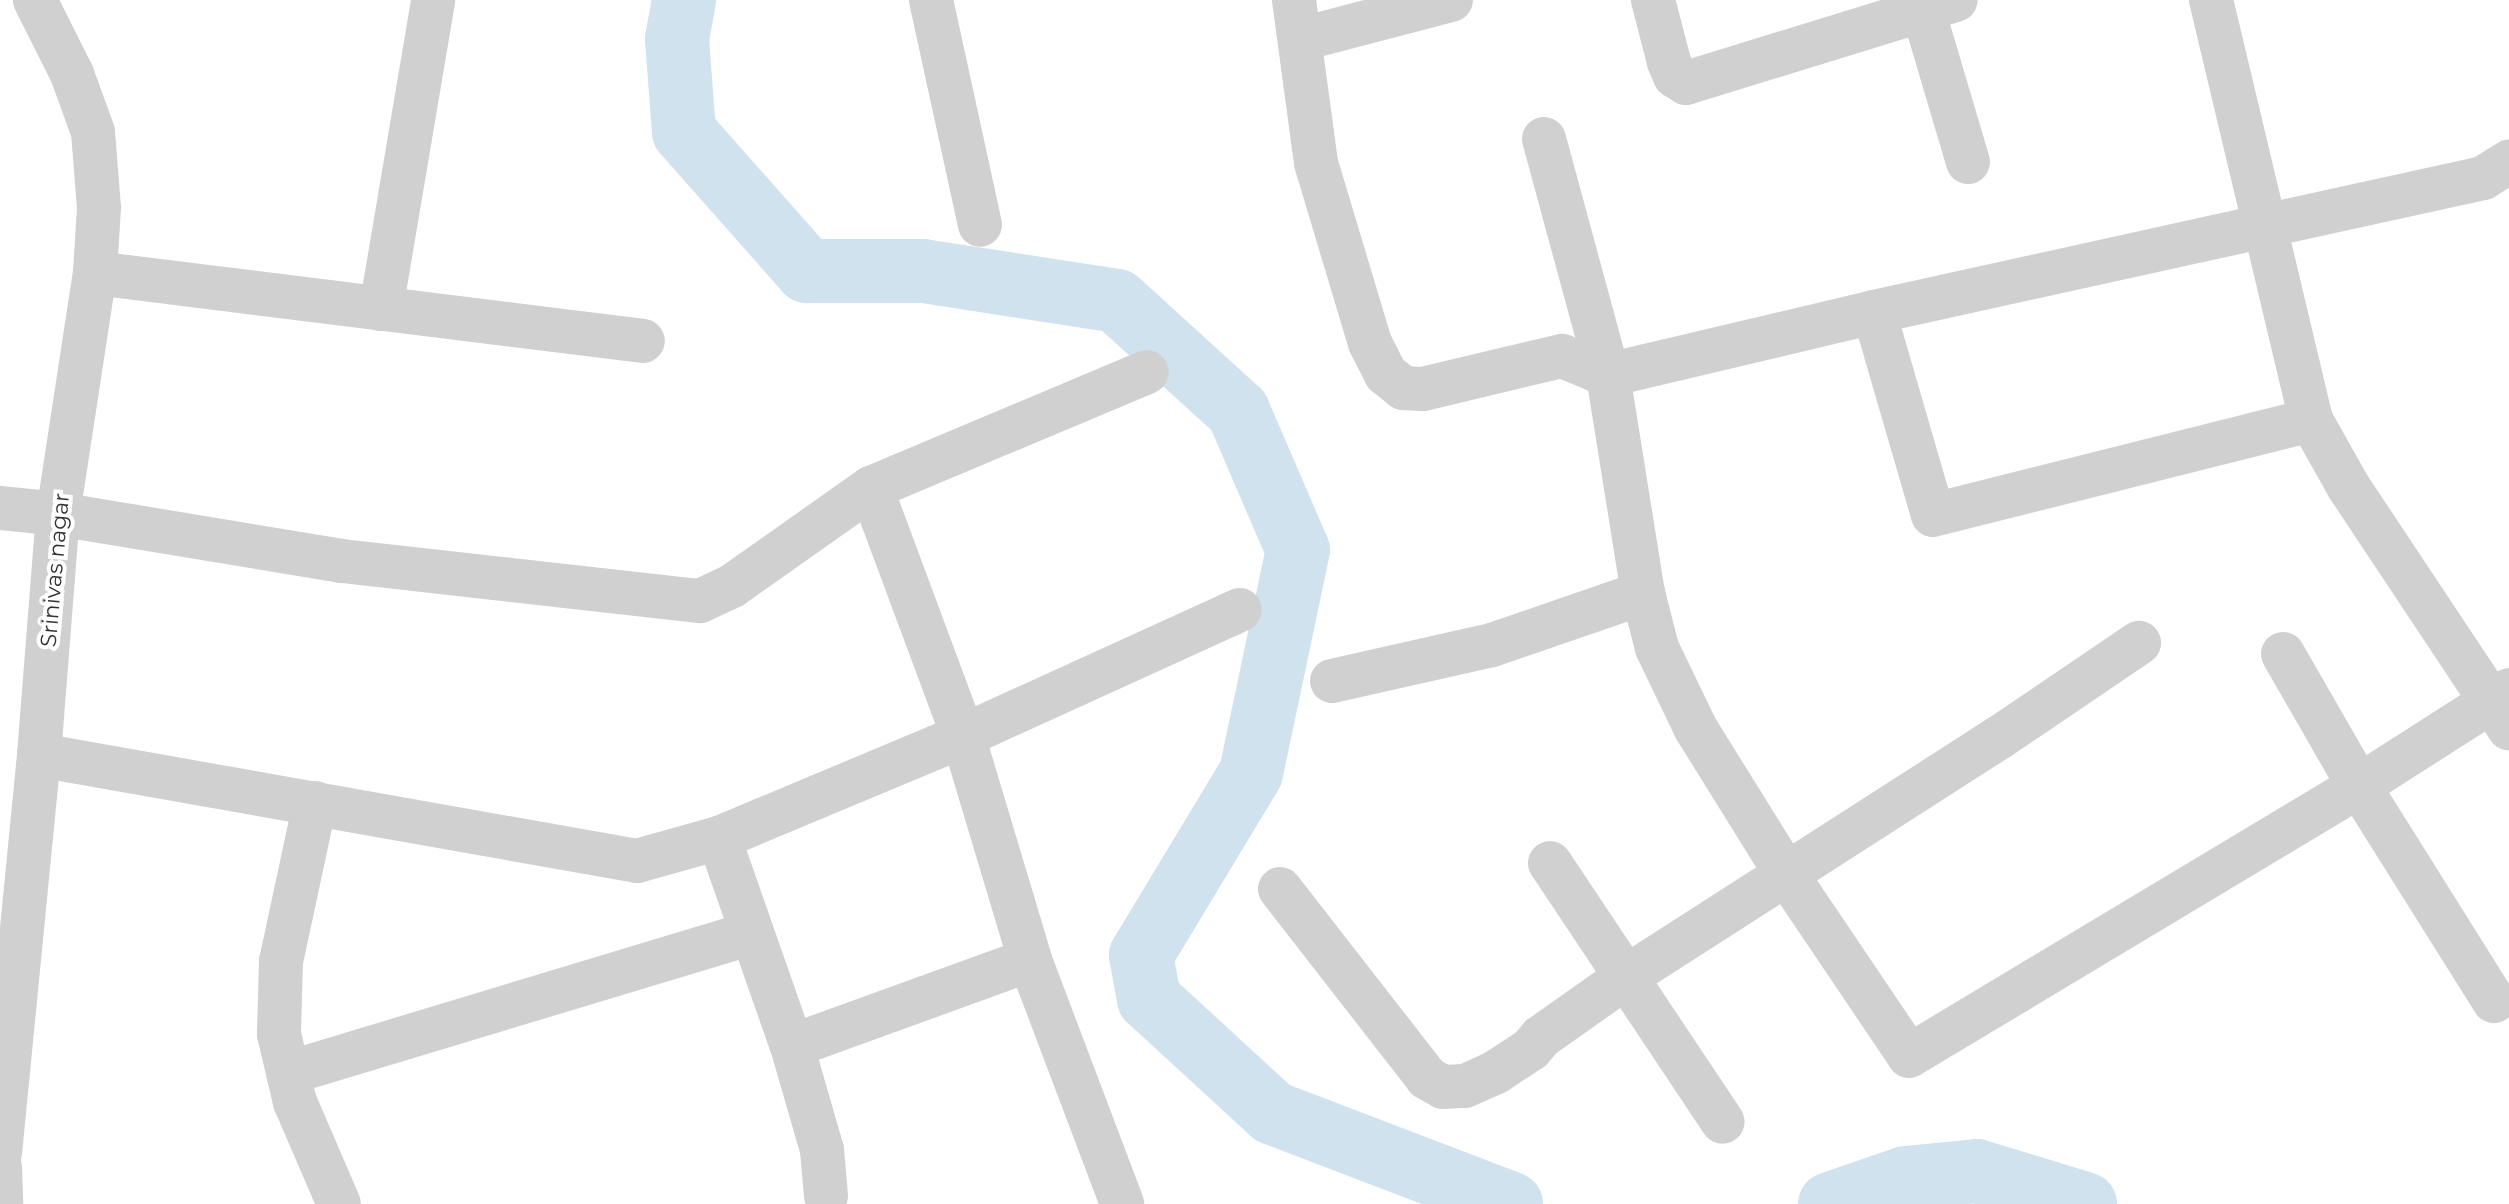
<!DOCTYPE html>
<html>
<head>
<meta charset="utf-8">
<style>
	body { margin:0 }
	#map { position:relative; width:2509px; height:1204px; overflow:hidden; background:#fff; font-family:Montserrat,sans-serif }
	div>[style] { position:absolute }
	.canal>* { height:64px; margin:-32px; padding:0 32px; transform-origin:32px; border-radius:32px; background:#cfe2ee }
	.street>* { height:44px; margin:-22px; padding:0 22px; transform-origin:22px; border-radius:22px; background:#d0d0d0 }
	span { translate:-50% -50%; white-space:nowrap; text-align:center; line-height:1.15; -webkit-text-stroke:8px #fff; paint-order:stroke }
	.street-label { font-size:22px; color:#333 }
</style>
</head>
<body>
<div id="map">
	<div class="canal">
		<div style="left:684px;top:0;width:40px;rotate:100deg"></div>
		<div style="left:677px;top:39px;width:93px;rotate:85.7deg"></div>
		<div style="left:684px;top:132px;width:186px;rotate:48.5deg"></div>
		<div style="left:807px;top:271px;width:116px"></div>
		<div style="left:923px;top:271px;width:196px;rotate:8.8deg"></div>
		<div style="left:1117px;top:301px;width:164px;rotate:42.3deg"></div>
		<div style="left:1238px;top:411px;width:151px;rotate:66.7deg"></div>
		<div style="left:1298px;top:550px;width:228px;rotate:101.9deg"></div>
		<div style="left:1251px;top:773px;width:213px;rotate:121.1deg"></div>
		<div style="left:1141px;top:955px;width:45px;rotate:79.7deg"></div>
		<div style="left:1149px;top:999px;width:168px;rotate:42.6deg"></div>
		<div style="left:1273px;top:1113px;width:255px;rotate:20.9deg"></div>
		<div style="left:1830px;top:1204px;width:80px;rotate:-18.9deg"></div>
		<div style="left:1906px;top:1178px;width:71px;rotate:-5.6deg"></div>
		<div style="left:1977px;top:1171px;width:113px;rotate:17deg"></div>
	</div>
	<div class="street">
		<div style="left:931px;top:0;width:230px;rotate:77.7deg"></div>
		<div style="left:1294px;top:0;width:164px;rotate:82.3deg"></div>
		<div style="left:1316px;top:163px;width:188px;rotate:73.3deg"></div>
		<div style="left:1370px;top:343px;width:35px;rotate:63deg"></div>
		<div style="left:1386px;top:374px;width:22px;rotate:39deg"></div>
		<div style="left:1403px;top:388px;width:20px;rotate:3deg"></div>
		<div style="left:1423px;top:389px;width:143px;rotate:-13.4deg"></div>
		<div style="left:1562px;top:356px;width:50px;rotate:22.4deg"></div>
		<div style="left:1608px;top:375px;width:273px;rotate:-13.3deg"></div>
		<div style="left:1874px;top:312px;width:624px;rotate:-12.41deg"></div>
		<div style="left:2483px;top:178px;width:31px;rotate:-32deg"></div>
		<div style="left:1653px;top:0;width:64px;rotate:75.5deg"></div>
		<div style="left:1669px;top:62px;width:15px;rotate:67deg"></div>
		<div style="left:1675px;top:76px;width:13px;rotate:32deg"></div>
		<div style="left:1686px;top:83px;width:282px;rotate:-17.1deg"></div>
		<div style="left:1920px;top:0;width:169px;rotate:73.5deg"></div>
		<div style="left:2211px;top:0;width:432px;rotate:76.6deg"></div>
		<div style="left:2311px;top:420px;width:76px;rotate:60.7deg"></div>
		<div style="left:2348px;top:486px;width:291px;rotate:56.4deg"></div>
		<div style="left:1302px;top:39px;width:154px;rotate:-14.7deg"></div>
		<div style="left:1544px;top:139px;width:245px;rotate:74.8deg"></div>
		<div style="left:1608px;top:375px;width:221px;rotate:80.9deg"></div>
		<div style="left:1643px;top:593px;width:57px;rotate:75.7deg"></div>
		<div style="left:1657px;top:648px;width:90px;rotate:64.3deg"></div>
		<div style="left:1696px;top:729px;width:172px;rotate:58.1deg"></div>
		<div style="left:1787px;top:875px;width:218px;rotate:56deg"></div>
		<div style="left:1909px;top:1056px;width:525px;rotate:-30.96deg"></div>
		<div style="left:2359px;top:786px;width:178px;rotate:-32.6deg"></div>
		<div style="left:95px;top:273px;width:552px;rotate:7.07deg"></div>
		<div style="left:381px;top:309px;width:313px;rotate:-80.4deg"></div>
		<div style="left:1874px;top:312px;width:211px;rotate:73.8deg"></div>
		<div style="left:1933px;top:515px;width:390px;rotate:-14.1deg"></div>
		<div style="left:871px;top:488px;width:265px;rotate:69.6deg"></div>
		<div style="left:963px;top:736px;width:234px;rotate:73.3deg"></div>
		<div style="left:1030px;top:960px;width:261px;rotate:69.3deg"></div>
		<div style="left:0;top:508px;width:58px;rotate:5.9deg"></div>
		<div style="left:58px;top:514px;width:288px;rotate:9.4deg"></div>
		<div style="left:342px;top:561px;width:360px;rotate:6.4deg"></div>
		<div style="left:700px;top:601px;width:35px;rotate:-25deg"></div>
		<div style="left:732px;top:586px;width:170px;rotate:-35.2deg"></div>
		<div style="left:871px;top:488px;width:299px;rotate:-22.8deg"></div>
		<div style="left:2283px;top:654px;width:152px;rotate:60.1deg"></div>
		<div style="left:2359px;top:786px;width:254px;rotate:57.9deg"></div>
		<div style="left:1332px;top:681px;width:164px;rotate:-12.7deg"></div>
		<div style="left:1492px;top:645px;width:160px;rotate:-19deg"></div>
		<div style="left:39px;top:755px;width:607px;rotate:10.05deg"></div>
		<div style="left:637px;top:861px;width:85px;rotate:-15.7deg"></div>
		<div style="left:719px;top:838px;width:220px;rotate:70.7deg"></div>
		<div style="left:792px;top:1046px;width:108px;rotate:73.9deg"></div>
		<div style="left:822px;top:1150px;width:46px;rotate:85deg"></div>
		<div style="left:315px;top:803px;width:162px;rotate:102.1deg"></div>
		<div style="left:281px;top:961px;width:73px;rotate:91.6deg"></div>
		<div style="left:279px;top:1034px;width:70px;rotate:76.8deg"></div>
		<div style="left:295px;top:1102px;width:111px;rotate:66.7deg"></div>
		<div style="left:719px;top:838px;width:264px;rotate:-22.7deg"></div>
		<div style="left:963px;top:736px;width:304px;rotate:-24.5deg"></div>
		<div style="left:1550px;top:863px;width:311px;rotate:56.3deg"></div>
		<div style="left:1280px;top:889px;width:239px;rotate:52.1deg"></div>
		<div style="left:1427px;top:1078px;width:18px;rotate:29deg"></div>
		<div style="left:1443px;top:1087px;width:22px;rotate:-3deg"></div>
		<div style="left:1465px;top:1086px;width:34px;rotate:-24deg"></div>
		<div style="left:1496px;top:1072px;width:42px;rotate:-33.3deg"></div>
		<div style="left:1531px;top:1049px;width:16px;rotate:-50deg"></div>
		<div style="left:1541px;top:1037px;width:104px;rotate:-35.2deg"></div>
		<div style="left:1626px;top:977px;width:444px;rotate:-32.7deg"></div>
		<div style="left:2000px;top:737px;width:168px;rotate:-34.1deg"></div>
		<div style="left:792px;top:1046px;width:253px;rotate:-19.9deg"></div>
		<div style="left:288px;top:1073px;width:484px;rotate:-16.8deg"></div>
		<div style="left:0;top:1153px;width:400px;rotate:-84.4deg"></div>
		<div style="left:39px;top:755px;width:242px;rotate:-85.5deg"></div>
		<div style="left:58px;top:514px;width:244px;rotate:-81.3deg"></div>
		<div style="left:95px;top:273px;width:65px;rotate:-86.5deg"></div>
		<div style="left:99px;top:208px;width:76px;rotate:-94.5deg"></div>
		<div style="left:93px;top:132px;width:62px;rotate:-109.9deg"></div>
		<div style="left:72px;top:74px;width:83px;rotate:-116.6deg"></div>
		<div style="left:0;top:1167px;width:37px;rotate:88deg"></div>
	</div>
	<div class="street-label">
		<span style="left:55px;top:570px;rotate:-85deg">Srinivas nagar</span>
	</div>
</div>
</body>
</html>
